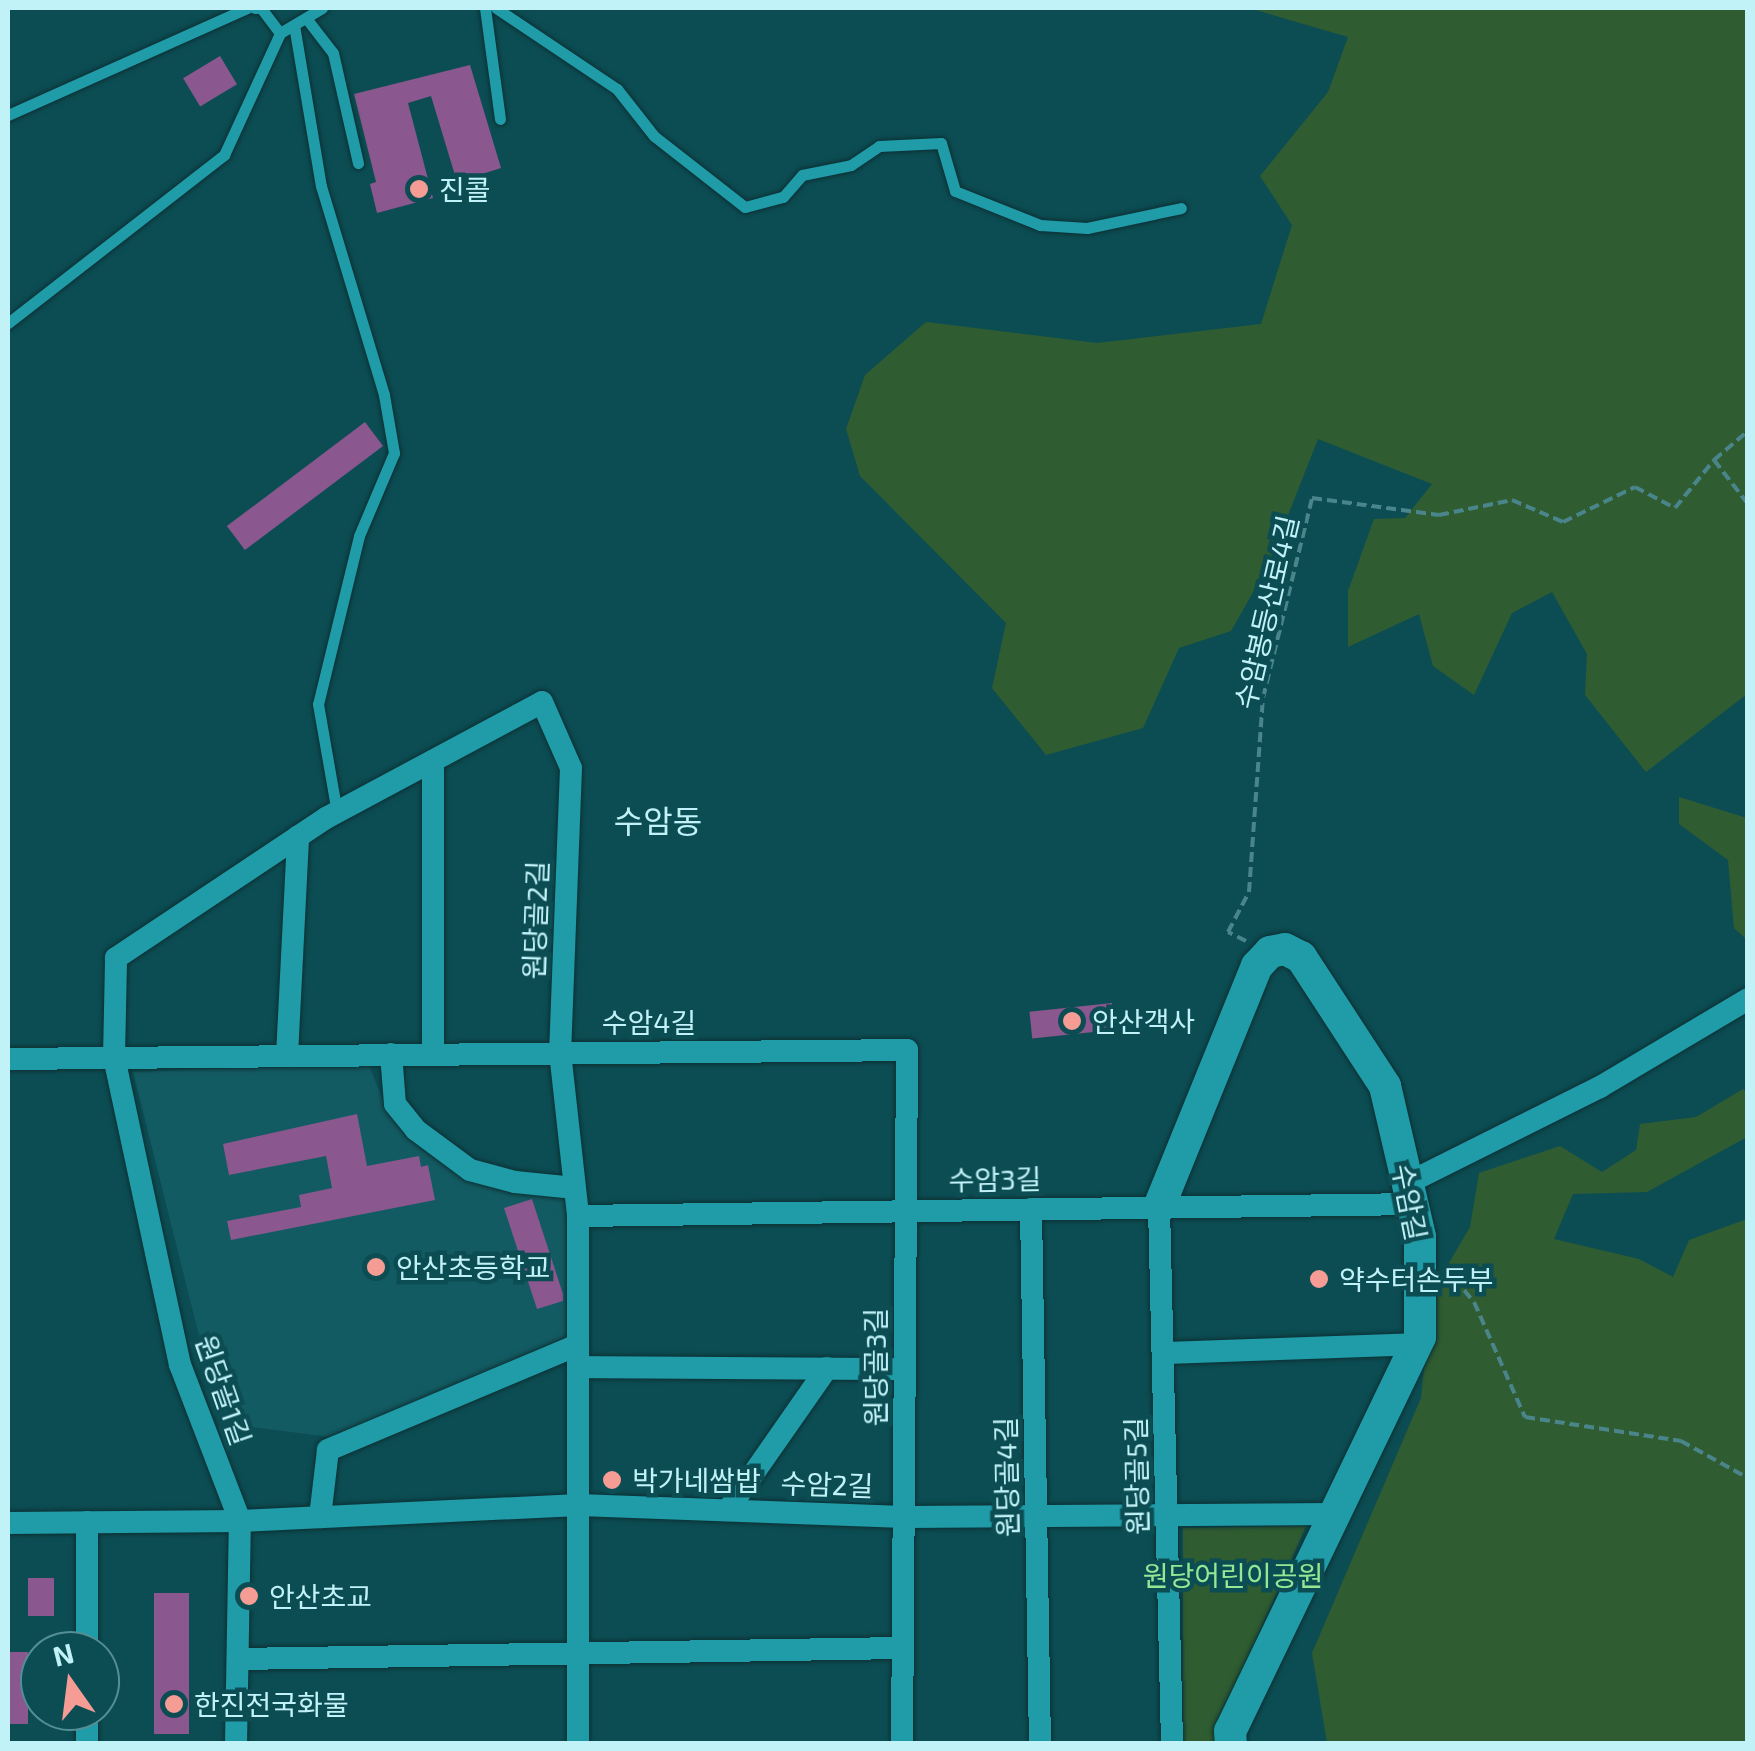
<!DOCTYPE html>
<html>
<head>
<meta charset="utf-8">
<style>
	body { margin:0 }
	#map { position:relative; width:1755px; height:1751px; overflow:hidden; background:#0c4d53; font-family:"Exo 2","Noto Sans KR",sans-serif }
	div>[style] { position:absolute }
	.built>* { inset:0; background:#135b62 }
	.green>* { inset:0; background:#305c31 }
	.building>* { inset:0; background:#8a578e; transform-origin:0 0 }
	.path>* { height:4px; margin-top:-2px; transform-origin:0; background:repeating-linear-gradient(90deg,#49858b 0 10px,transparent 0 15px) }
	.roads { filter:drop-shadow(0 0 2px #0c3034) drop-shadow(0 0 2px #0c3034) }
	.lane>* { height:11px; margin:-5.5px; padding:0 5.5px; transform-origin:5.5px; border-radius:5.5px; background:#1f9ca8 }
	.street>* { height:22px; margin:-11px; padding:0 11px; transform-origin:11px; border-radius:11px; background:#1f9ca8 }
	.secondary>* { height:32px; margin:-16px; padding:0 16px; transform-origin:16px; border-radius:16px; background:#1f9ca8 }
	.dots>* { width:28px; height:28px; translate:-50% -50%; box-sizing:border-box; border:5px solid #0c4d53; border-radius:50% }
	span { translate:-50% -50%; white-space:nowrap; text-align:center; line-height:1.15; -webkit-text-stroke:9px #0c4d53; paint-order:stroke }
	.poi-label { font-size:28px; color:#c1f2f8 }
	.left { translate:0 -50%; text-align:left }
	.street-label { font-size:28px; color:#c1f2f8 }
	.park-label { font-size:28px; color:#93e894 }
	.quarter-label { font-size:32px; color:#c1f2f8 }
	.frame { position:absolute; inset:0; border:10px solid #c1f2f8; pointer-events:none }
	.north { position:absolute; left:20px; top:1631px; width:100px; height:100px; box-sizing:border-box; background:#0c4d53; border:2px solid #548f95; border-radius:50%; rotate:346deg; font-size:28px; font-weight:700; line-height:40px; text-align:center; color:#c1f2f8 }
	.north::after { content:''; display:block; margin:auto; width:35px; height:45px; background:#f59c95; clip-path:polygon(50% 0,100% 100%,50% 72%,0 100%) }
</style>
</head>
<body>
<div id="map">
	<div class="built">
		<div style="clip-path:polygon(368px 1063px,387px 1110px,441px 1160px,568px 1197px,573px 1337px,330px 1437px,221px 1423px,133px 1072px)"></div>
	</div>
	<div class="green">
		<div style="clip-path:polygon(1249px 8px,1747px 8px,1747px 694px,1646px 772px,1585px 695px,1587px 654px,1552px 592px,1512px 613px,1474px 695px,1433px 666px,1419px 614px,1348px 647px,1348px 591px,1374px 519px,1405px 518px,1432px 484px,1318px 439px,1268px 566px,1231px 631px,1179px 648px,1143px 728px,1046px 755px,992px 688px,1006px 623px,860px 476px,846px 429px,865px 375px,926px 322px,1097px 343px,1261px 324px,1292px 225px,1260px 176px,1328px 92px,1348px 37px)"></div>
		<div style="clip-path:polygon(1679px 797px,1747px 818px,1747px 940px,1734px 928px,1728px 860px,1679px 824px)"></div>
		<div style="clip-path:polygon(1743px 1089px,1747px 1093px,1747px 1137px,1647px 1192px,1573px 1194px,1554px 1239px,1639px 1259px,1673px 1277px,1689px 1240px,1747px 1219px,1747px 1743px,1327px 1743px,1312px 1653px,1421px 1398px,1432px 1292px,1470px 1227px,1479px 1173px,1560px 1146px,1602px 1172px,1636px 1150px,1640px 1124px,1696px 1117px)"></div>
		<div style="clip-path:polygon(1306px 1526px,1219px 1723px,1219px 1743px,1183px 1744px,1183px 1528px)"></div>
	</div>
	<div class="building">
		<div style="left:220px;top:56px;width:33px;height:43px;rotate:59deg"></div>
		<div style="clip-path:polygon(470px 65px,501px 168px,457px 182px,431px 96px,408px 103px,433px 198px,377px 213px,370px 184px,376px 182px,354px 94px)"></div>
		<div style="left:365px;top:422px;width:30px;height:173px;rotate:53deg"></div>
		<div style="left:1112px;top:1003px;width:27px;height:83px;rotate:84deg"></div>
		<div style="clip-path:polygon(357px 1114px,367px 1166px,419px 1156px,421px 1167px,428px 1165px,435px 1200px,231px 1240px,227px 1221px,301px 1207px,299px 1195px,332px 1188px,326px 1156px,229px 1175px,223px 1144px)"></div>
		<div style="clip-path:polygon(532px 1199px,563px 1294px,563px 1301px,537px 1309px,504px 1208px)"></div>
		<div style="left:28px;top:1578px;width:26px;height:38px"></div>
		<div style="left:154px;top:1593px;width:35px;height:141px"></div>
		<div style="left:8px;top:1652px;width:20px;height:72px"></div>
	</div>
	<div class="path">
		<div style="left:1714px;top:460px;width:56px;rotate:52.3deg"></div>
		<div style="left:1246px;top:941px;width:20px;rotate:-153deg"></div>
		<div style="left:1228px;top:932px;width:45px;rotate:-62.3deg"></div>
		<div style="left:1249px;top:892px;width:195px;rotate:-85.9deg"></div>
		<div style="left:1263px;top:698px;width:206px;rotate:-76.2deg"></div>
		<div style="left:1312px;top:498px;width:128px;rotate:7.6deg"></div>
		<div style="left:1439px;top:515px;width:75px;rotate:-11.6deg"></div>
		<div style="left:1512px;top:500px;width:56px;rotate:23.3deg"></div>
		<div style="left:1563px;top:522px;width:80px;rotate:-25.9deg"></div>
		<div style="left:1635px;top:487px;width:45px;rotate:27.7deg"></div>
		<div style="left:1675px;top:508px;width:62px;rotate:-50.9deg"></div>
		<div style="left:1714px;top:460px;width:45px;rotate:-40.5deg"></div>
		<div style="left:1445px;top:1267px;width:45px;rotate:50.4deg"></div>
		<div style="left:1474px;top:1302px;width:126px;rotate:66.1deg"></div>
		<div style="left:1525px;top:1417px;width:158px;rotate:8.7deg"></div>
		<div style="left:1681px;top:1441px;width:77px;rotate:28.9deg"></div>
	</div>
	<div class="roads">
		<div class="lane">
			<div style="left:255px;top:8px;width:6px"></div>
			<div style="left:261px;top:8px;width:31px;rotate:53deg"></div>
			<div style="left:485px;top:8px;width:112px;rotate:82.3deg"></div>
			<div style="left:496px;top:8px;width:146px;rotate:33.8deg"></div>
			<div style="left:617px;top:89px;width:60px;rotate:51.8deg"></div>
			<div style="left:654px;top:136px;width:115px;rotate:38deg"></div>
			<div style="left:745px;top:207px;width:39px;rotate:-15deg"></div>
			<div style="left:783px;top:197px;width:29px;rotate:-49deg"></div>
			<div style="left:802px;top:175px;width:50px;rotate:-11.5deg"></div>
			<div style="left:851px;top:165px;width:34px;rotate:-34deg"></div>
			<div style="left:879px;top:146px;width:62px;rotate:-2.8deg"></div>
			<div style="left:941px;top:143px;width:50px;rotate:73.7deg"></div>
			<div style="left:955px;top:191px;width:92px;rotate:21.8deg"></div>
			<div style="left:1040px;top:225px;width:47px;rotate:3.7deg"></div>
			<div style="left:1087px;top:228px;width:96px;rotate:-12deg"></div>
			<div style="left:306px;top:18px;width:44px;rotate:52.4deg"></div>
			<div style="left:333px;top:53px;width:113px;rotate:77.2deg"></div>
			<div style="left:294px;top:25px;width:163px;rotate:80.5deg"></div>
			<div style="left:321px;top:186px;width:218px;rotate:73.2deg"></div>
			<div style="left:384px;top:395px;width:59px;rotate:80.2deg"></div>
			<div style="left:394px;top:453px;width:90px;rotate:112.9deg"></div>
			<div style="left:359px;top:536px;width:173px;rotate:103.7deg"></div>
			<div style="left:318px;top:704px;width:111px;rotate:80.1deg"></div>
			<div style="left:8px;top:115px;width:262px;rotate:-24.1deg"></div>
			<div style="left:8px;top:323px;width:274px;rotate:-37.9deg"></div>
			<div style="left:224px;top:155px;width:134px;rotate:-65.3deg"></div>
			<div style="left:280px;top:33px;width:49px;rotate:-30.8deg"></div>
		</div>
		<div class="street">
			<div style="left:391px;top:1054px;width:50px;rotate:85.4deg"></div>
			<div style="left:395px;top:1104px;width:33px;rotate:51deg"></div>
			<div style="left:416px;top:1130px;width:67px;rotate:36.5deg"></div>
			<div style="left:470px;top:1170px;width:47px;rotate:14.9deg"></div>
			<div style="left:515px;top:1182px;width:60px;rotate:5.7deg"></div>
			<div style="left:433px;top:1054px;width:293px;rotate:-90deg"></div>
			<div style="left:287px;top:1056px;width:220px;rotate:-87.1deg"></div>
			<div style="left:8px;top:1059px;width:899px;rotate:-0.57deg"></div>
			<div style="left:907px;top:1050px;width:694px;rotate:90.41deg"></div>
			<div style="left:1408px;top:1183px;width:215px;rotate:-26.6deg"></div>
			<div style="left:1600px;top:1087px;width:172px;rotate:-30.7deg"></div>
			<div style="left:1159px;top:1207px;width:537px;rotate:88.61deg"></div>
			<div style="left:1031px;top:1209px;width:535px;rotate:89.04deg"></div>
			<div style="left:578px;top:1216px;width:835px;rotate:-0.82deg"></div>
			<div style="left:1163px;top:1353px;width:254px;rotate:-2deg"></div>
			<div style="left:578px;top:1367px;width:327px;rotate:0.4deg"></div>
			<div style="left:728px;top:1510px;width:173px;rotate:-55.1deg"></div>
			<div style="left:320px;top:1517px;width:67px;rotate:-83.2deg"></div>
			<div style="left:328px;top:1450px;width:271px;rotate:-22.8deg"></div>
			<div style="left:8px;top:1523px;width:232px;rotate:-0.5deg"></div>
			<div style="left:240px;top:1521px;width:339px;rotate:-2.7deg"></div>
			<div style="left:579px;top:1505px;width:325px;rotate:2.1deg"></div>
			<div style="left:904px;top:1517px;width:428px;rotate:-0.4deg"></div>
			<div style="left:87px;top:1651px;width:129px;rotate:-90deg"></div>
			<div style="left:238px;top:1659px;width:665px;rotate:-0.95deg"></div>
			<div style="left:87px;top:1744px;width:33px;rotate:-90deg"></div>
			<div style="left:236px;top:1744px;width:223px;rotate:-89deg"></div>
			<div style="left:240px;top:1521px;width:167px;rotate:-111deg"></div>
			<div style="left:180px;top:1365px;width:315px;rotate:-102.1deg"></div>
			<div style="left:114px;top:1057px;width:99px;rotate:-88.8deg"></div>
			<div style="left:116px;top:958px;width:252px;rotate:-33.7deg"></div>
			<div style="left:326px;top:818px;width:245px;rotate:-28.2deg"></div>
			<div style="left:542px;top:702px;width:72px;rotate:66.3deg"></div>
			<div style="left:571px;top:768px;width:284px;rotate:92.2deg"></div>
			<div style="left:560px;top:1052px;width:165px;rotate:83.7deg"></div>
			<div style="left:578px;top:1216px;width:528px;rotate:90deg"></div>
		</div>
		<div class="secondary">
			<div style="left:1159px;top:1207px;width:260px;rotate:-67.9deg"></div>
			<div style="left:1257px;top:966px;width:19px;rotate:-47deg"></div>
			<div style="left:1270px;top:952px;width:15px;rotate:-11deg"></div>
			<div style="left:1285px;top:949px;width:18px;rotate:27deg"></div>
			<div style="left:1301px;top:957px;width:154px;rotate:56.9deg"></div>
			<div style="left:1385px;top:1086px;width:155px;rotate:76.9deg"></div>
			<div style="left:1420px;top:1237px;width:100px;rotate:90deg"></div>
			<div style="left:1420px;top:1337px;width:437px;rotate:115.7deg"></div>
			<div style="left:1230px;top:1731px;width:13px;rotate:86deg"></div>
		</div>
	</div>
	<div class="dots">
		<div style="left:419px;top:189px;background:#f59c95"></div>
		<div style="left:1072px;top:1021px;background:#f59c95"></div>
		<div style="left:376px;top:1267px;background:#f59c95"></div>
		<div style="left:1319px;top:1279px;background:#f59c95"></div>
		<div style="left:612px;top:1480px;background:#f59c95"></div>
		<div style="left:249px;top:1596px;background:#f59c95"></div>
		<div style="left:174px;top:1704px;background:#f59c95"></div>
	</div>
	<div class="poi-label">
		<span class="left" style="left:439px;top:189px">진콜</span>
		<span class="left" style="left:1092px;top:1021px">안산객사</span>
		<span class="left" style="left:396px;top:1267px">안산초등학교</span>
		<span class="left" style="left:1339px;top:1279px">약수터손두부</span>
		<span class="left" style="left:632px;top:1480px">박가네쌈밥</span>
		<span class="left" style="left:269px;top:1596px">안산초교</span>
		<span class="left" style="left:194px;top:1704px">한진전국화물</span>
	</div>
	<div class="street-label">
		<span style="left:1266px;top:612px;rotate:-77deg">수암봉등산로4길</span>
		<span style="left:535px;top:920px;rotate:-88deg">원당골2길</span>
		<span style="left:649px;top:1022px">수암4길</span>
		<span style="left:995px;top:1179px;rotate:-1deg">수암3길</span>
		<span style="left:1410px;top:1202px;rotate:79deg">수암길</span>
		<span style="left:875px;top:1367px;rotate:-90deg">원당골3길</span>
		<span style="left:224px;top:1390px;rotate:71deg">원당골1길</span>
		<span style="left:1136px;top:1476px;rotate:-91deg">원당골5길</span>
		<span style="left:1006px;top:1477px;rotate:-91deg">원당골4길</span>
		<span style="left:827px;top:1484px;rotate:2deg">수암2길</span>
	</div>
	<div class="park-label">
		<span style="left:1233px;top:1575px">원당어린이공원</span>
	</div>
	<div class="quarter-label">
		<span style="left:658px;top:820px">수암동</span>
	</div>
	<div class="frame"></div>
	<div class="north">N</div>
</div>
</body>
</html>
